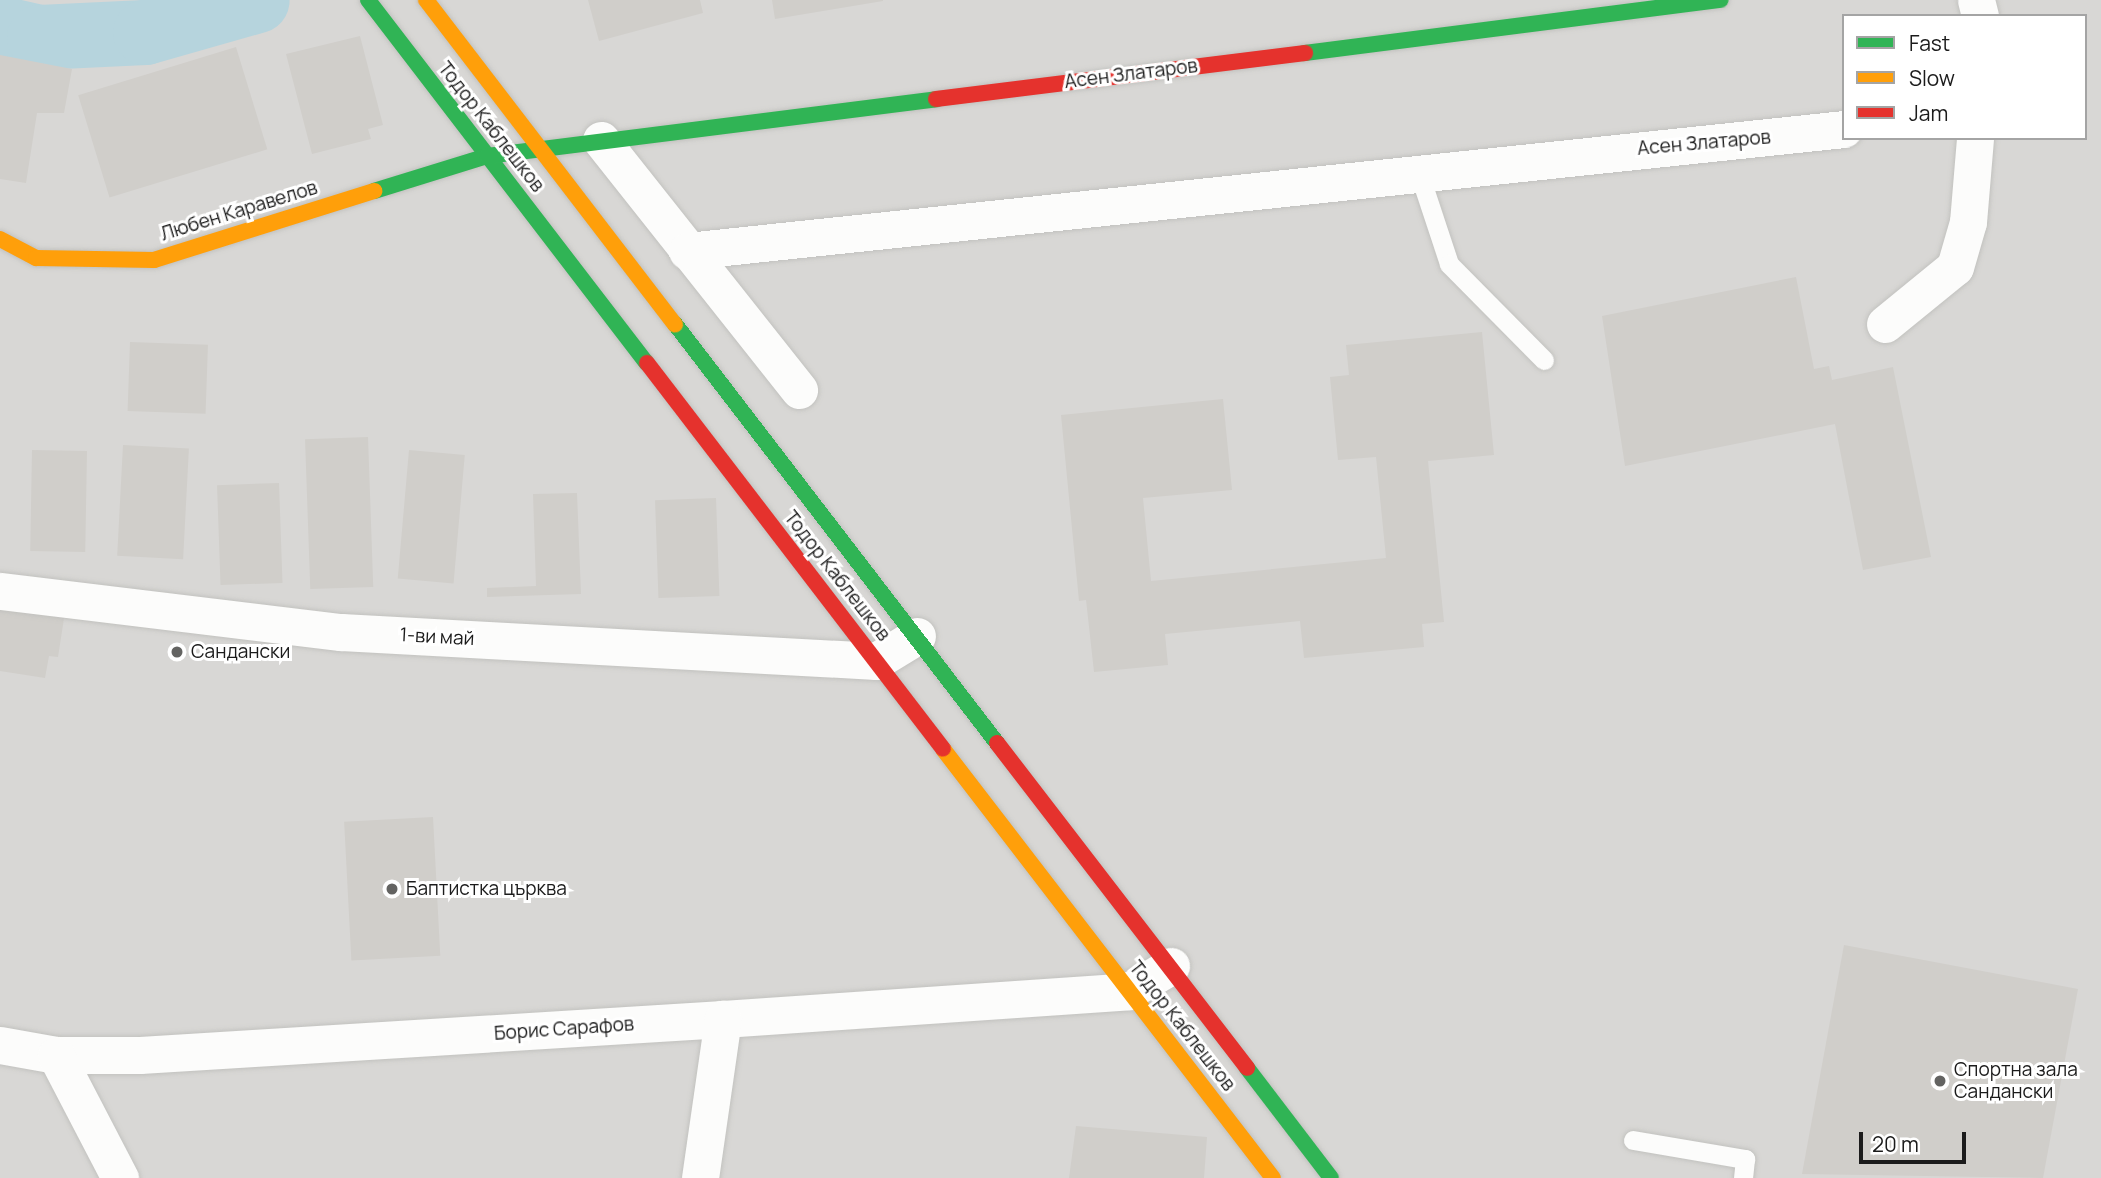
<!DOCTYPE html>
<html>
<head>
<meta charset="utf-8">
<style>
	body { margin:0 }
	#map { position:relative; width:2101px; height:1178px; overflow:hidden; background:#e9e8e3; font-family:Manrope,sans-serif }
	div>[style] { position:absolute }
	.residential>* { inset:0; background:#d8d7d5 }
	.river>* { height:65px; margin:-32.5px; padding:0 32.5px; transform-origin:32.5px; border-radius:32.5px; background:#b6d4dd }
	.building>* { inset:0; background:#d0ceca; transform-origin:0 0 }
	.roads { filter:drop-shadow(0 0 2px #c2c2bf) drop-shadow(0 0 2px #c2c2bf) }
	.lane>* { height:19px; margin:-9.5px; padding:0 9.5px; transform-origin:9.5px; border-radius:9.5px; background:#fcfcfb }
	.street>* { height:37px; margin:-18.5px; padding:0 18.5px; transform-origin:18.5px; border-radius:18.5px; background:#fcfcfb }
	.fast>* { height:16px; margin:-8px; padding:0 8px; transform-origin:8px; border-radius:8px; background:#30b455 }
	.slow>* { height:16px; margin:-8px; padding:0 8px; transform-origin:8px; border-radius:8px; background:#ff9f0a }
	.jam>* { height:16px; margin:-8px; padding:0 8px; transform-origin:8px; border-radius:8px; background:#e5322d }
	.dots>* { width:19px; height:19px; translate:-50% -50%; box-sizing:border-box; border:4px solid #fff; border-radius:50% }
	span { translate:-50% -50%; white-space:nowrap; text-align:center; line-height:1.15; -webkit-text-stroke:6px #fff; paint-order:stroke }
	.street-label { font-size:19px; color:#1b1b1b }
	.poi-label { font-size:19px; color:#1b1b1b }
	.left { translate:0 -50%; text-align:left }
	.legend { position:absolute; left:1842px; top:14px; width:245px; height:126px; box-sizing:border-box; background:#fff; border:2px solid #a4a4a4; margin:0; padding:9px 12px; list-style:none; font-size:21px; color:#1b1b1b }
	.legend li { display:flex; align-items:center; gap:14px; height:35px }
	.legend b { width:35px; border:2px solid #a4a4a4 }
	.scale { position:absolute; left:1859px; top:1132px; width:107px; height:32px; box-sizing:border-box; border:4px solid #1b1b1b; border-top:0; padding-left:9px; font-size:21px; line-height:24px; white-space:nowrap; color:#1b1b1b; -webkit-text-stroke:5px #fff; paint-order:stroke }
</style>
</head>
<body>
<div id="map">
	<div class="residential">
		<div style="clip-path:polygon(evenodd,0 0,2101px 0,2101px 1178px,0 1178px,0 0,1844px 16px,2085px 16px,2085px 138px,1844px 138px,1844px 16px)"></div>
	</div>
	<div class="river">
		<div style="left:0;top:28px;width:40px;rotate:13deg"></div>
		<div style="left:39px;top:37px;width:106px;rotate:-2.7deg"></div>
		<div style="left:145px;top:32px;width:116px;rotate:-15.9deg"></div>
	</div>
	<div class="building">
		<div style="clip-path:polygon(588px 0,700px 0,703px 13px,599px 41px)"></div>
		<div style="clip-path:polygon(772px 0,883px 0,883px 1px,775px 19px)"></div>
		<div style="clip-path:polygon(360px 36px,383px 125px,368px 129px,371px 139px,312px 154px,286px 54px)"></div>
		<div style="left:236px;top:47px;width:107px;height:165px;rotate:73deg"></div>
		<div style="clip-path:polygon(0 55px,72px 69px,64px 113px,37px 113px,26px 183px,0 179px)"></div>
		<div style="clip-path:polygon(1796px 277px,1814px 369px,1829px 366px,1832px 380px,1893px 367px,1931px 557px,1863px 570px,1835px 424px,1625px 466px,1602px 316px)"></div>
		<div style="clip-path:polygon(1482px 332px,1494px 455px,1428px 461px,1444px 622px,1422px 624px,1424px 647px,1304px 658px,1300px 621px,1165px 634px,1168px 665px,1094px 672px,1086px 600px,1079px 601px,1061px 415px,1223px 399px,1232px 490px,1143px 498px,1151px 581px,1386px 558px,1376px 457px,1338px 460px,1330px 377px,1349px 375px,1346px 345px)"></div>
		<div style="left:130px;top:342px;width:78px;height:69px;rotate:2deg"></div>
		<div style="left:368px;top:437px;width:150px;height:63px;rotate:88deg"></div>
		<div style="left:123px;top:445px;width:66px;height:111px;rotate:3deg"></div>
		<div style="left:32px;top:450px;width:55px;height:101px;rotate:1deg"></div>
		<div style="left:409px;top:450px;width:56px;height:129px;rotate:5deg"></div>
		<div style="left:279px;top:483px;width:100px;height:62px;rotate:88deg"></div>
		<div style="clip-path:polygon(577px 493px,581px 594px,487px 597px,487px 588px,536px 586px,533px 494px)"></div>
		<div style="left:716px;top:498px;width:98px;height:61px;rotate:88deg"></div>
		<div style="clip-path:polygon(0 602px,65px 612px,58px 657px,49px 656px,45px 678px,0 671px)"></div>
		<div style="left:433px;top:817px;width:139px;height:89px;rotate:87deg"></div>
		<div style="clip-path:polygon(1844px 945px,2078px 989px,2043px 1178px,1802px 1174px)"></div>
		<div style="clip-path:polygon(1076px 1126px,1207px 1137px,1204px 1178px,1069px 1178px)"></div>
	</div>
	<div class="roads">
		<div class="lane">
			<div style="left:1418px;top:170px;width:99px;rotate:71.7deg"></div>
			<div style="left:1449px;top:264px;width:135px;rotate:45.3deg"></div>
			<div style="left:1633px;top:1140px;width:114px;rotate:9.6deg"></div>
			<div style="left:1745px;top:1159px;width:19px;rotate:96deg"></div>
		</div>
		<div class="street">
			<div style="left:1976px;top:0;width:16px;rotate:76deg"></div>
			<div style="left:601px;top:140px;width:319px;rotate:51.6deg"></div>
			<div style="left:687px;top:251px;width:1163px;rotate:-6.02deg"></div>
			<div style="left:1885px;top:324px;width:90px;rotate:-39.2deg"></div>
			<div style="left:1955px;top:267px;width:47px;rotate:-73.9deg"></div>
			<div style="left:1968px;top:222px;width:84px;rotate:-85.2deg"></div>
			<div style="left:0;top:591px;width:343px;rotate:6.9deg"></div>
			<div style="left:341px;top:632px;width:536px;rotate:3.1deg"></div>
			<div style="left:876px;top:661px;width:48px;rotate:-31.4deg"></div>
			<div style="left:0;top:1045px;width:57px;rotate:10.1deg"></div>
			<div style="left:56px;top:1055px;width:84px"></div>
			<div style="left:140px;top:1055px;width:584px;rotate:-3.53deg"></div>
			<div style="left:723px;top:1019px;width:407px;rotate:-3.9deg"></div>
			<div style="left:1129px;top:991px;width:49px;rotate:-30.8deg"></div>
			<div style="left:56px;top:1055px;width:139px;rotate:62.5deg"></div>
			<div style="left:700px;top:1178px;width:161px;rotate:-81.8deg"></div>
		</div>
		<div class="fast">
			<div style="left:368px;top:0;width:458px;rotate:52.5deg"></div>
			<div style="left:1305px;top:53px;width:419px;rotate:-7.3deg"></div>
			<div style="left:374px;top:191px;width:118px;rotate:-17.2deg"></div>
			<div style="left:487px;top:156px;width:453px;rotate:-7.2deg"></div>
			<div style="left:675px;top:324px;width:528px;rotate:52.46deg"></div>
			<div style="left:1247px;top:1068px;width:138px;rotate:52.6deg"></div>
		</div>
		<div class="slow">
			<div style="left:426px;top:0;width:409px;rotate:52.5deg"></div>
			<div style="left:0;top:239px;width:41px;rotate:27.8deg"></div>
			<div style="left:36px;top:258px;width:118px;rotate:1deg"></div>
			<div style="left:154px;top:260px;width:231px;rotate:-17.4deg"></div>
			<div style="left:943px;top:749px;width:541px;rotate:52.43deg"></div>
		</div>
		<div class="jam">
			<div style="left:936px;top:99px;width:372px;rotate:-7.1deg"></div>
			<div style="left:647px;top:363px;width:486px;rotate:52.5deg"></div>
			<div style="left:997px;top:743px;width:410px;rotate:52.4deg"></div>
		</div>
	</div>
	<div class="dots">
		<div style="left:177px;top:652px;background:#636361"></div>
		<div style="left:392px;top:889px;background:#636361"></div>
		<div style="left:1940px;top:1081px;background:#636361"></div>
	</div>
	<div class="street-label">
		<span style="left:1131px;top:74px;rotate:-7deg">Асен Златаров</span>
		<span style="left:491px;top:127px;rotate:52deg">Тодор Каблешков</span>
		<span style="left:1704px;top:143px;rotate:-5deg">Асен Златаров</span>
		<span style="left:239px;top:211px;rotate:-17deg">Любен Каравелов</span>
		<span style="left:837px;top:576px;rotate:52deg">Тодор Каблешков</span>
		<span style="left:437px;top:637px;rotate:3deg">1-ви май</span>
		<span style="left:1182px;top:1026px;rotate:52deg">Тодор Каблешков</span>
		<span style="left:564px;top:1029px;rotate:-4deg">Борис Сарафов</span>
	</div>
	<div class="poi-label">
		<span class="left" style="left:191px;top:652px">Сандански</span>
		<span class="left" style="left:406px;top:889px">Баптистка църква</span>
		<span class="left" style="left:1954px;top:1081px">Спортна зала<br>Сандански</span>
	</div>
	<ul class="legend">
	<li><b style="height:9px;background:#30b455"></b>Fast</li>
	<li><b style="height:9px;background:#ff9f0a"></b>Slow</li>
	<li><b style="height:9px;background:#e5322d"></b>Jam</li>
	</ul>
	<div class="scale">20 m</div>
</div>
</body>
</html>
